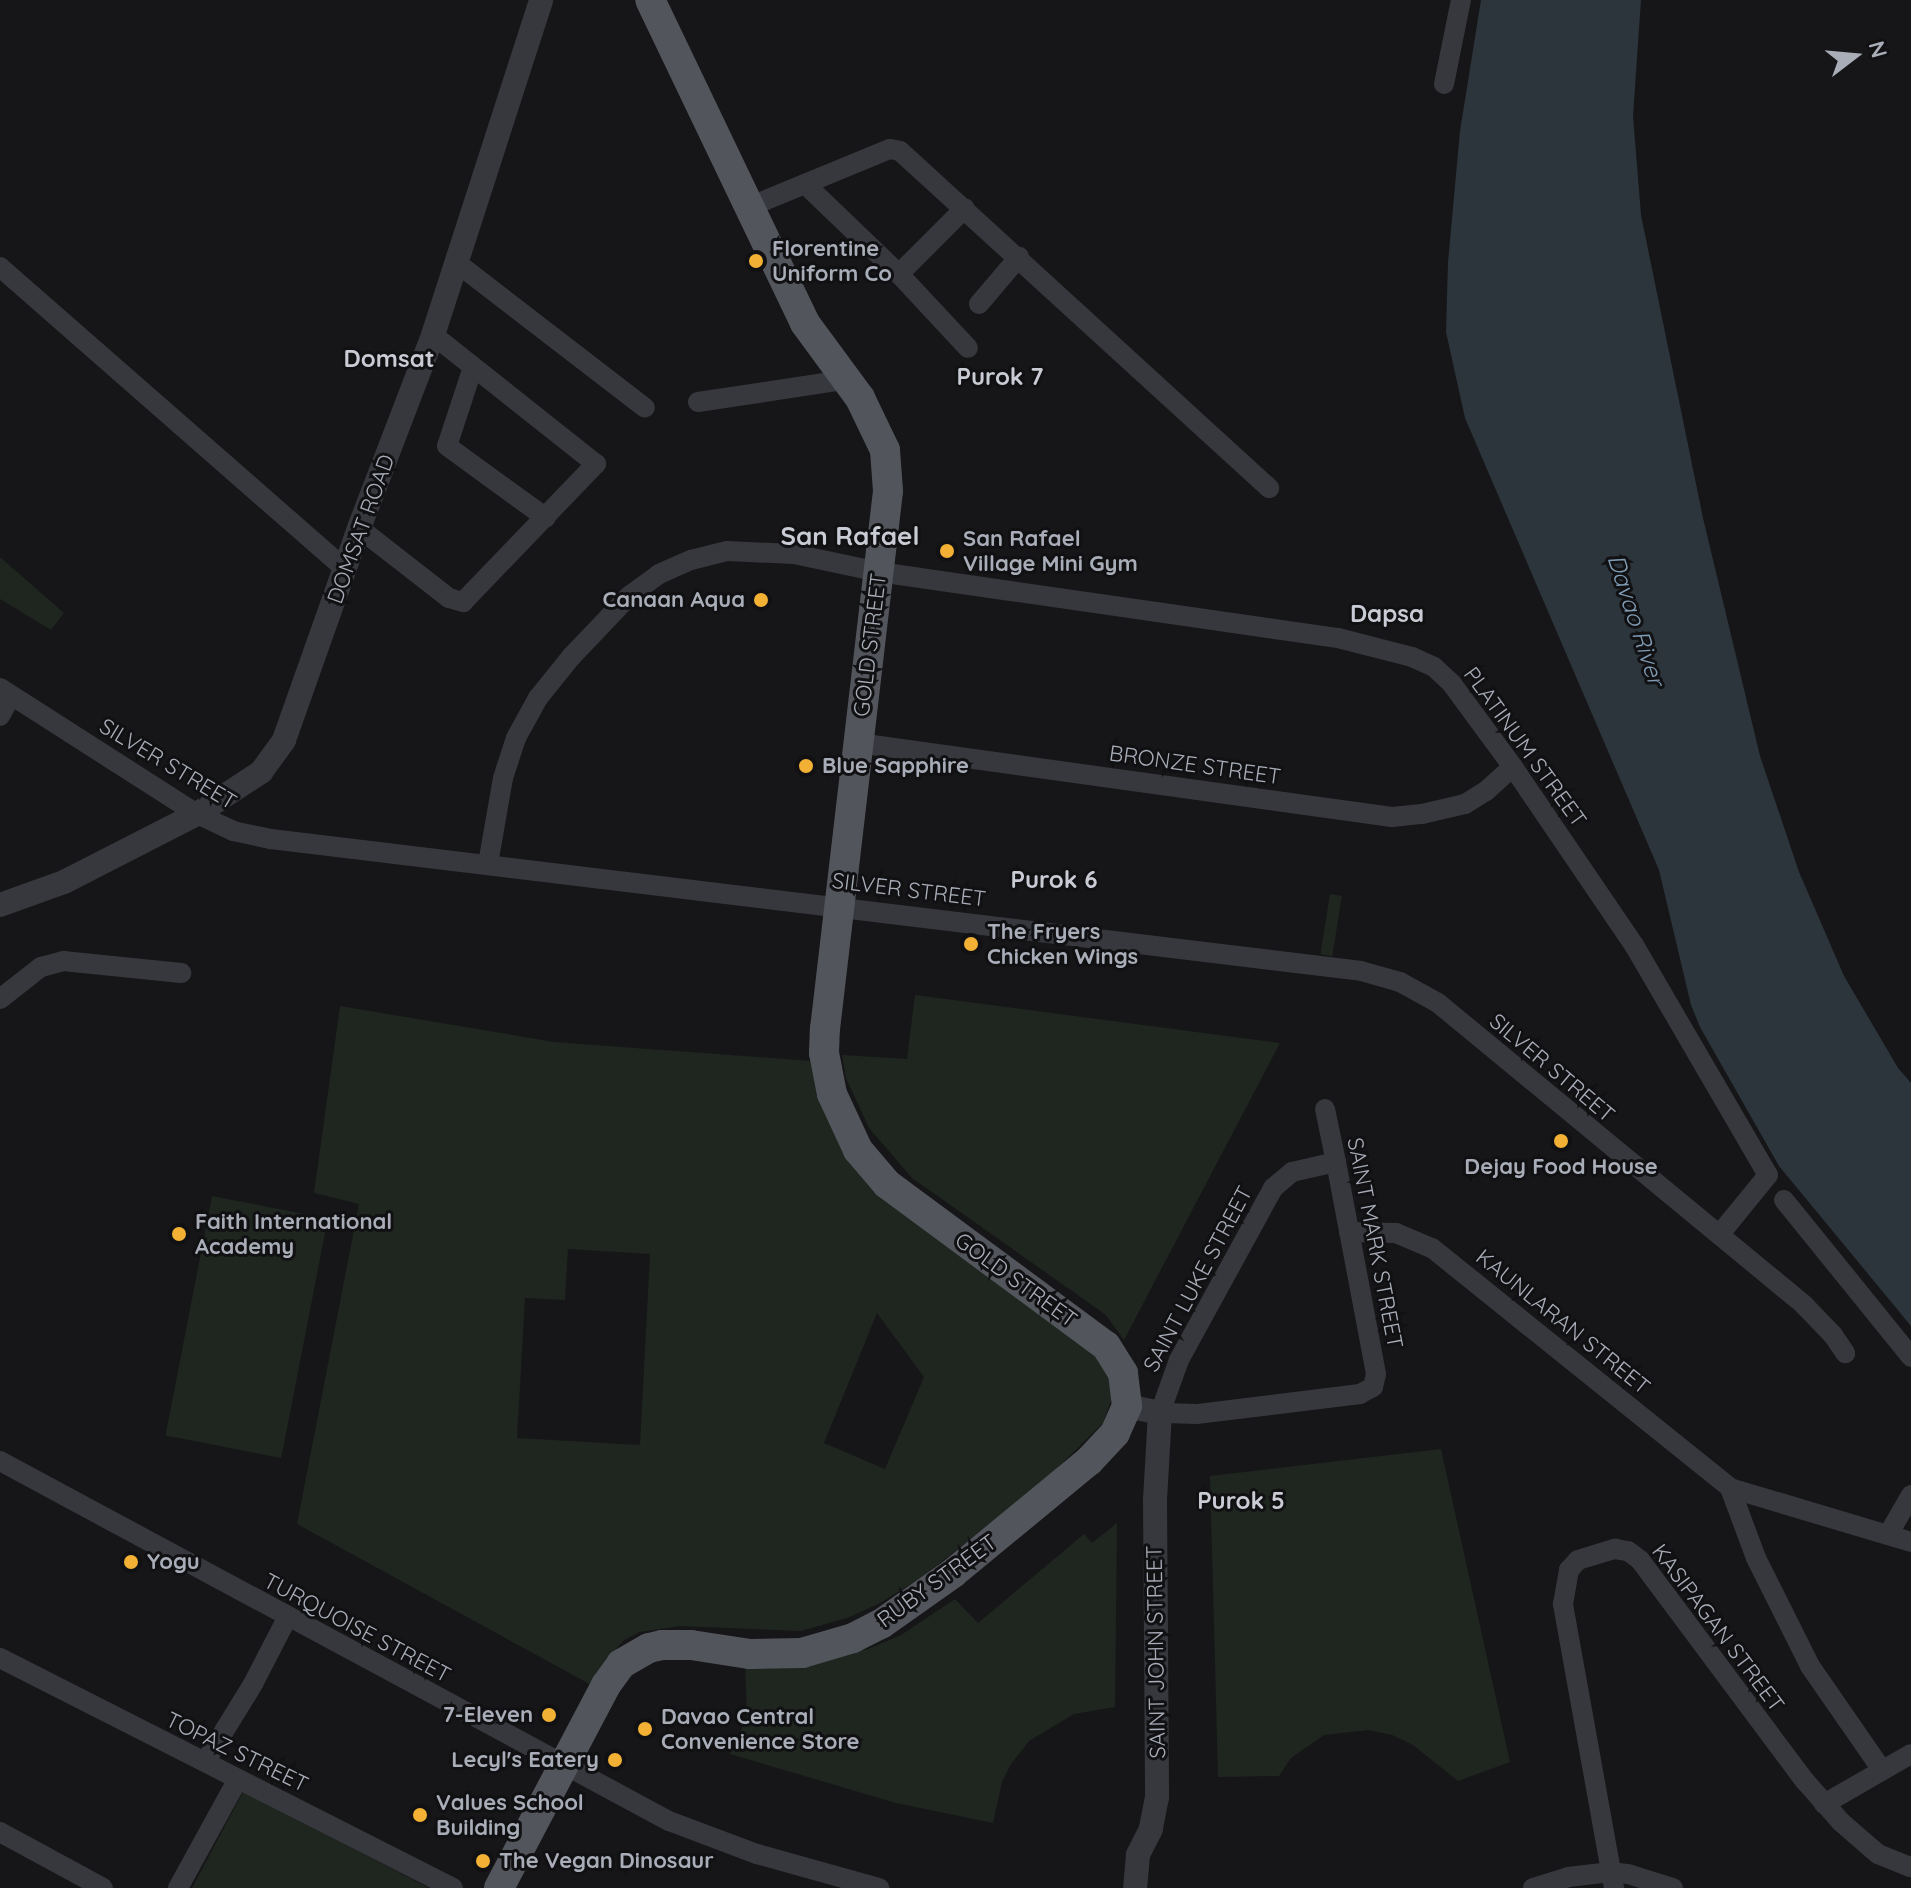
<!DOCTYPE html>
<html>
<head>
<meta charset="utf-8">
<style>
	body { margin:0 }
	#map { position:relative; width:1911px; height:1888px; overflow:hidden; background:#161618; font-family:Quicksand,sans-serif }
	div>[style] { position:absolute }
	.green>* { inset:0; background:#1e261f; transform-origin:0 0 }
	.water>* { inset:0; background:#2c353c }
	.minor>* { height:20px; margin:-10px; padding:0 10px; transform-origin:10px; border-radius:10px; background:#37383d }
	.tertiary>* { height:24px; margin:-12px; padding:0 12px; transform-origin:12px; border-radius:12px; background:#37383d }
	.primary>* { height:30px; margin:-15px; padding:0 15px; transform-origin:15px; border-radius:15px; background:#53555c }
	.dots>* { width:22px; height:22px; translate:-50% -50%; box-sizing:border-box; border:4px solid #111113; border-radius:50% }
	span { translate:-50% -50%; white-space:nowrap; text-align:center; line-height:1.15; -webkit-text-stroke:6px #111113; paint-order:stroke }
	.poi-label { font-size:22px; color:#a8adb8; font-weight:700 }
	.left { translate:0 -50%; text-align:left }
	.right { translate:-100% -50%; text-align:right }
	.street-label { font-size:22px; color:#a8adb8 }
	.neighbourhood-label { font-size:24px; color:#c9ccd4; font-weight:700 }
	.water-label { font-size:24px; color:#7f9bb3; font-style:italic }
	.quarter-label { font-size:26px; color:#c9ccd4; font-weight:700 }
	.north { position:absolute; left:1815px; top:16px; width:80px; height:80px; -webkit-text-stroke:6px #111113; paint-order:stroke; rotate:74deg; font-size:22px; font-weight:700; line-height:32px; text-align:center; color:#a8adb8 }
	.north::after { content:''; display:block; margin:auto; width:28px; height:36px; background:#a8adb8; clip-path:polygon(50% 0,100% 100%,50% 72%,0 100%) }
</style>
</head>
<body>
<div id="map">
	<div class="green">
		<div style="clip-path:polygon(0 557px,64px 613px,51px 630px,0 599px)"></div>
		<div style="left:1330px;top:894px;width:12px;height:61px;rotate:9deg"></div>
		<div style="clip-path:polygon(915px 995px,1280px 1043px,1124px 1340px,1106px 1315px,912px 1178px,869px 1128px,846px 1078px,842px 1055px,907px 1059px)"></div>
		<div style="clip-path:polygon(evenodd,340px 1006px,554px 1042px,812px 1061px,828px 1121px,1092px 1351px,1109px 1377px,1113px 1395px,1103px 1423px,1045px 1480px,921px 1578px,878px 1604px,847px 1618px,801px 1631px,680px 1626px,640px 1632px,624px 1640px,615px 1650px,595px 1687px,297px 1524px,359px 1204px,314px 1193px,340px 1006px,568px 1249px,650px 1254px,640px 1445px,517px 1438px,525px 1298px,565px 1300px,568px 1249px,340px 1006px,877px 1313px,924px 1377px,885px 1469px,824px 1443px,877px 1313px)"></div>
		<div style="left:212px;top:1196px;width:118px;height:244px;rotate:11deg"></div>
		<div style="clip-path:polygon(1441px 1449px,1510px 1762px,1458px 1781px,1413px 1745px,1392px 1735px,1369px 1730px,1324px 1735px,1291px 1758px,1279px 1776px,1218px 1777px,1210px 1476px)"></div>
		<div style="clip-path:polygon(1117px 1523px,1115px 1707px,1074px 1714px,1029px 1741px,1011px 1764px,1002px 1782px,993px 1823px,896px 1803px,730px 1754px,747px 1717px,745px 1662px,799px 1665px,868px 1649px,901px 1635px,955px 1599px,978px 1623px,1084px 1534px,1092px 1543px)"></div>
		<div style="clip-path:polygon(243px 1792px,429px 1888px,192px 1888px)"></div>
	</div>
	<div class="water">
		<div style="clip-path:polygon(1481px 0,1641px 0,1633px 116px,1641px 215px,1703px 518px,1760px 756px,1799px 872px,1844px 976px,1898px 1068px,1911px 1083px,1911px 1326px,1779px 1166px,1700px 1027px,1691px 1005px,1659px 870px,1465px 418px,1446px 332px,1448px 262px,1460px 131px)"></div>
	</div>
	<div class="minor">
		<div style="left:1444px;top:84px;width:86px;rotate:-78.6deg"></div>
		<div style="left:805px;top:184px;width:130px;rotate:43.8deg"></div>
		<div style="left:899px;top:274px;width:101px;rotate:47deg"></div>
		<div style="left:749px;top:207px;width:152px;rotate:-22.4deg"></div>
		<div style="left:890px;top:149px;width:10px;rotate:11deg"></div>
		<div style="left:900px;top:151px;width:500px;rotate:42.4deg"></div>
		<div style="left:457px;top:263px;width:237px;rotate:37.6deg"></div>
		<div style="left:0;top:267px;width:459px;rotate:41.2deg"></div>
		<div style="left:899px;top:274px;width:93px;rotate:-45deg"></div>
		<div style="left:979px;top:304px;width:62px;rotate:-49.6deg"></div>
		<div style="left:473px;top:367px;width:83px;rotate:108.2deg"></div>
		<div style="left:447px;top:446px;width:122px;rotate:36deg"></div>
		<div style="left:698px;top:402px;width:148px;rotate:-8.6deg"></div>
		<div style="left:359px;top:528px;width:114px;rotate:37.9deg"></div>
		<div style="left:449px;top:598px;width:15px;rotate:16deg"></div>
		<div style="left:463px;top:602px;width:192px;rotate:-46.1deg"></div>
		<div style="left:596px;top:464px;width:208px;rotate:-141.6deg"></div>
		<div style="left:0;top:688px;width:234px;rotate:32.6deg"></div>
		<div style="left:197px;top:814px;width:40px;rotate:25deg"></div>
		<div style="left:233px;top:831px;width:39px;rotate:12deg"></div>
		<div style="left:271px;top:839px;width:1098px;rotate:6.9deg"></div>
		<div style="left:1361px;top:971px;width:41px;rotate:15.8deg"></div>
		<div style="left:1400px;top:982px;width:43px;rotate:28.9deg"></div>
		<div style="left:1438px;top:1003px;width:475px;rotate:39.5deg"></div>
		<div style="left:1804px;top:1305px;width:42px;rotate:46deg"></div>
		<div style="left:1833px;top:1335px;width:22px;rotate:56deg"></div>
		<div style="left:0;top:716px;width:23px;rotate:-61deg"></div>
		<div style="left:858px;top:743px;width:539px;rotate:7.89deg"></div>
		<div style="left:1392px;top:817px;width:30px;rotate:-6deg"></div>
		<div style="left:1422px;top:814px;width:44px;rotate:-13.1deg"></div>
		<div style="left:1465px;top:804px;width:25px;rotate:-32deg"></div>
		<div style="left:1486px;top:791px;width:36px;rotate:-42deg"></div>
		<div style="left:488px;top:864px;width:87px;rotate:-80.1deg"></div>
		<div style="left:503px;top:778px;width:42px;rotate:-72deg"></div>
		<div style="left:516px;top:738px;width:46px;rotate:-61.2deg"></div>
		<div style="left:538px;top:698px;width:53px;rotate:-51.2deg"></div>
		<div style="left:571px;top:657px;width:84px;rotate:-46.4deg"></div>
		<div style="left:629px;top:596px;width:37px;rotate:-36deg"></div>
		<div style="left:659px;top:574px;width:35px;rotate:-24deg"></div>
		<div style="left:691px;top:560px;width:37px;rotate:-14deg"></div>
		<div style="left:727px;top:551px;width:67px;rotate:2.6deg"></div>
		<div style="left:794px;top:554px;width:87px;rotate:12deg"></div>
		<div style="left:879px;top:572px;width:464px;rotate:8.2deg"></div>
		<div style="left:1338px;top:638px;width:76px;rotate:14.4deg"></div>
		<div style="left:1412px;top:657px;width:24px;rotate:24deg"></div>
		<div style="left:1434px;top:667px;width:25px;rotate:43deg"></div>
		<div style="left:1452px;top:684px;width:103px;rotate:53.7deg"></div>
		<div style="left:1513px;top:767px;width:215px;rotate:55.8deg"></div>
		<div style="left:1634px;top:945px;width:266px;rotate:59.8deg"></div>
		<div style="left:1768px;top:1175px;width:77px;rotate:129.2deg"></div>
		<div style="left:0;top:999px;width:52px;rotate:-38deg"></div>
		<div style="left:41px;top:967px;width:23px;rotate:-15deg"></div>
		<div style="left:63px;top:961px;width:119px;rotate:5.8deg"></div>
		<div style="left:1325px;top:1109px;width:54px;rotate:78.3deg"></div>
		<div style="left:1336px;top:1162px;width:216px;rotate:79.3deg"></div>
		<div style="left:1376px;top:1374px;width:13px;rotate:103deg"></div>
		<div style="left:1373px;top:1387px;width:15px;rotate:152deg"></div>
		<div style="left:1360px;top:1394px;width:165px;rotate:173deg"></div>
		<div style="left:1196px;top:1414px;width:36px;rotate:-178deg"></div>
		<div style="left:1160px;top:1413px;width:56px;rotate:-70.3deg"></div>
		<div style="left:1179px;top:1360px;width:196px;rotate:-61.3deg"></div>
		<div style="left:1273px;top:1188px;width:25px;rotate:-40deg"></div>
		<div style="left:1292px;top:1172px;width:45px;rotate:-12.8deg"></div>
		<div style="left:1784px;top:1200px;width:202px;rotate:51deg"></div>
		<div style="left:1349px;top:1232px;width:47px;rotate:1.2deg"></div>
		<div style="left:1396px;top:1233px;width:39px;rotate:23deg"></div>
		<div style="left:1432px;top:1248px;width:383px;rotate:38.8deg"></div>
		<div style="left:1730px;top:1488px;width:189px;rotate:16.6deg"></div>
		<div style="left:0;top:1461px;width:760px;rotate:28.29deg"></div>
		<div style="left:669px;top:1821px;width:94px;rotate:20.6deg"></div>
		<div style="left:757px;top:1854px;width:127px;rotate:15.6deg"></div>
		<div style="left:1730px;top:1488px;width:75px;rotate:69.6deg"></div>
		<div style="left:1756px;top:1558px;width:121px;rotate:63.4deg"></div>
		<div style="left:1810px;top:1666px;width:126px;rotate:55.3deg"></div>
		<div style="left:1888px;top:1535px;width:46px;rotate:-60.1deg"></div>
		<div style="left:0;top:1658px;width:508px;rotate:26.92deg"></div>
		<div style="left:205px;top:1762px;width:92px;rotate:-58.4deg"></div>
		<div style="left:253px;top:1684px;width:74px;rotate:-62.7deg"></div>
		<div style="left:1824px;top:1804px;width:100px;rotate:-29.9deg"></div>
		<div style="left:0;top:1832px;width:117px;rotate:28.5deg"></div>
		<div style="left:178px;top:1888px;width:124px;rotate:-61.2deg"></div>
		<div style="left:1533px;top:1888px;width:37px;rotate:-17deg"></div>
		<div style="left:1568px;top:1877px;width:43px;rotate:-6.6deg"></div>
		<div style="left:1611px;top:1872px;width:17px;rotate:7deg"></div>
		<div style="left:1628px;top:1874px;width:47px;rotate:17.3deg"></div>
		<div style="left:1614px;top:1888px;width:289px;rotate:-100.2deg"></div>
		<div style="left:1563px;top:1604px;width:35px;rotate:-80deg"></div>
		<div style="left:1569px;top:1570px;width:13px;rotate:-48deg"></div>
		<div style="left:1578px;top:1560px;width:39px;rotate:-17deg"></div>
		<div style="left:1615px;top:1549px;width:13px;rotate:9deg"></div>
		<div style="left:1628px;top:1551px;width:15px;rotate:37deg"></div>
		<div style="left:1640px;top:1560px;width:276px;rotate:53.3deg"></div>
		<div style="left:1805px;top:1781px;width:55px;rotate:48.7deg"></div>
		<div style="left:1841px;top:1822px;width:49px;rotate:40.9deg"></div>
		<div style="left:1878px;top:1854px;width:35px;rotate:22deg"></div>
	</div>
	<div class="tertiary">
		<div style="left:0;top:905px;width:68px;rotate:-19.8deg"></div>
		<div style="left:64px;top:882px;width:149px;rotate:-27.1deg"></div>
		<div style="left:197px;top:814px;width:77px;rotate:-33.3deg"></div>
		<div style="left:261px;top:772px;width:39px;rotate:-54deg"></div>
		<div style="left:284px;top:740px;width:225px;rotate:-70.5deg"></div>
		<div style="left:359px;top:528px;width:207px;rotate:-69deg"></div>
		<div style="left:433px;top:335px;width:352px;rotate:-72.1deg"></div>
		<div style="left:1127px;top:1406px;width:34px;rotate:12deg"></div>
		<div style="left:1160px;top:1413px;width:86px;rotate:93.3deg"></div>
		<div style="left:1155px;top:1499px;width:298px;rotate:89.6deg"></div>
		<div style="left:1157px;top:1797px;width:33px;rotate:101deg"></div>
		<div style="left:1151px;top:1829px;width:29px;rotate:117deg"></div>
		<div style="left:1138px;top:1855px;width:33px;rotate:95deg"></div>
	</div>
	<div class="primary">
		<div style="left:499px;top:1888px;width:229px;rotate:-62.2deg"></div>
		<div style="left:606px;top:1685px;width:26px;rotate:-54deg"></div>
		<div style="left:621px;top:1664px;width:32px;rotate:-30deg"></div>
		<div style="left:649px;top:1648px;width:13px;rotate:-13deg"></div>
		<div style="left:662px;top:1645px;width:29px"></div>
		<div style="left:691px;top:1645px;width:60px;rotate:8.7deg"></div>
		<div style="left:750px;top:1654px;width:52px;rotate:-1.1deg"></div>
		<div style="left:802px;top:1653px;width:53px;rotate:-16.4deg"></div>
		<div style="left:853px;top:1638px;width:31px;rotate:-27deg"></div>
		<div style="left:881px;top:1624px;width:88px;rotate:-35.3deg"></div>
		<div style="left:953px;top:1573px;width:176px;rotate:-39.5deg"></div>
		<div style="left:1089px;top:1461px;width:38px;rotate:-47deg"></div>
		<div style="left:1115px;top:1433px;width:30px;rotate:-66deg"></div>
		<div style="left:1127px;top:1406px;width:33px;rotate:-97deg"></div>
		<div style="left:1123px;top:1373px;width:32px;rotate:-122deg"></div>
		<div style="left:1106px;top:1346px;width:272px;rotate:-143.5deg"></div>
		<div style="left:887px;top:1184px;width:45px;rotate:-130.5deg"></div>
		<div style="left:858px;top:1150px;width:62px;rotate:-114.9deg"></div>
		<div style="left:832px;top:1094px;width:42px;rotate:-101deg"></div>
		<div style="left:824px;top:1053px;width:24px;rotate:-88deg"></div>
		<div style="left:825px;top:1029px;width:542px;rotate:-83.32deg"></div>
		<div style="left:888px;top:491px;width:41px;rotate:-94.2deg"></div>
		<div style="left:885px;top:450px;width:58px;rotate:-115.7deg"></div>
		<div style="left:860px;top:398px;width:93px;rotate:-126.3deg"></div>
		<div style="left:805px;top:323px;width:358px;rotate:-115.6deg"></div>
	</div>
	<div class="dots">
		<div style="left:756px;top:261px;background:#f2b134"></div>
		<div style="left:947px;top:551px;background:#f2b134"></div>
		<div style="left:761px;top:600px;background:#f2b134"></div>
		<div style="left:806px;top:766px;background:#f2b134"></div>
		<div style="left:971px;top:944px;background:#f2b134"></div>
		<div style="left:1561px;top:1141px;background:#f2b134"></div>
		<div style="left:179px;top:1234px;background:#f2b134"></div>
		<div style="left:131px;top:1562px;background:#f2b134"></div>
		<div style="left:549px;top:1715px;background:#f2b134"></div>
		<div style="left:645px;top:1729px;background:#f2b134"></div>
		<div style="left:615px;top:1760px;background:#f2b134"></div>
		<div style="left:420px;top:1815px;background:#f2b134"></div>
		<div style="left:483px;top:1861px;background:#f2b134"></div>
	</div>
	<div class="poi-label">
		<span class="left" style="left:772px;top:261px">Florentine<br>Uniform Co</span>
		<span class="left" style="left:963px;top:551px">San Rafael<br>Village Mini Gym</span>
		<span class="right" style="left:745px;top:600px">Canaan Aqua</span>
		<span class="left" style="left:822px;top:766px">Blue Sapphire</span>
		<span class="left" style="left:987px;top:944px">The Fryers<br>Chicken Wings</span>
		<span style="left:1561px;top:1167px">Dejay Food House</span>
		<span class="left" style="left:195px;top:1234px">Faith International<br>Academy</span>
		<span class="left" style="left:147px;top:1562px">Yogu</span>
		<span class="right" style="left:533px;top:1715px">7-Eleven</span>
		<span class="left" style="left:661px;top:1729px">Davao Central<br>Convenience Store</span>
		<span class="right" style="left:599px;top:1760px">Lecyl's Eatery</span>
		<span class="left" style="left:436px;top:1815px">Values School<br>Building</span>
		<span class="left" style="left:499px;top:1861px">The Vegan Dinosaur</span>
	</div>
	<div class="street-label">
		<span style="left:361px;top:529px;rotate:-70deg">DOMSAT ROAD</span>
		<span style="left:870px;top:645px;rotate:-83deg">GOLD STREET</span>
		<span style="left:1525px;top:747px;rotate:54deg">PLATINUM STREET</span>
		<span style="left:168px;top:764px;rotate:31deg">SILVER STREET</span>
		<span style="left:1195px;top:765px;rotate:8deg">BRONZE STREET</span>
		<span style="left:909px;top:890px;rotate:7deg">SILVER STREET</span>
		<span style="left:1552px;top:1068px;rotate:40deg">SILVER STREET</span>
		<span style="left:1375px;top:1243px;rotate:79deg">SAINT MARK STREET</span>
		<span style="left:1198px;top:1279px;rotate:-62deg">SAINT LUKE STREET</span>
		<span style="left:1016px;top:1280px;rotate:36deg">GOLD STREET</span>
		<span style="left:1563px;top:1322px;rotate:39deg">KAUNLARAN STREET</span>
		<span style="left:937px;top:1581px;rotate:-36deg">RUBY STREET</span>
		<span style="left:357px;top:1628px;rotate:28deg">TURQUOISE STREET</span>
		<span style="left:1718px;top:1628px;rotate:53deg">KASIPAGAN STREET</span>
		<span style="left:1156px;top:1652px;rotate:-91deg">SAINT JOHN STREET</span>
		<span style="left:237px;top:1752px;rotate:26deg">TOPAZ STREET</span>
	</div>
	<div class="neighbourhood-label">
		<span style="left:389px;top:359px">Domsat</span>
		<span style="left:1000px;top:377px">Purok 7</span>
		<span style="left:1387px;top:614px">Dapsa</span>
		<span style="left:1054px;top:880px">Purok 6</span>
		<span style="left:1241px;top:1501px">Purok 5</span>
	</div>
	<div class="water-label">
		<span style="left:1636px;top:620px;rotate:72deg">Davao River</span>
	</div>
	<div class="quarter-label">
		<span style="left:850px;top:536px">San Rafael</span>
	</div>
	<div class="north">N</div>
</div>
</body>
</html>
